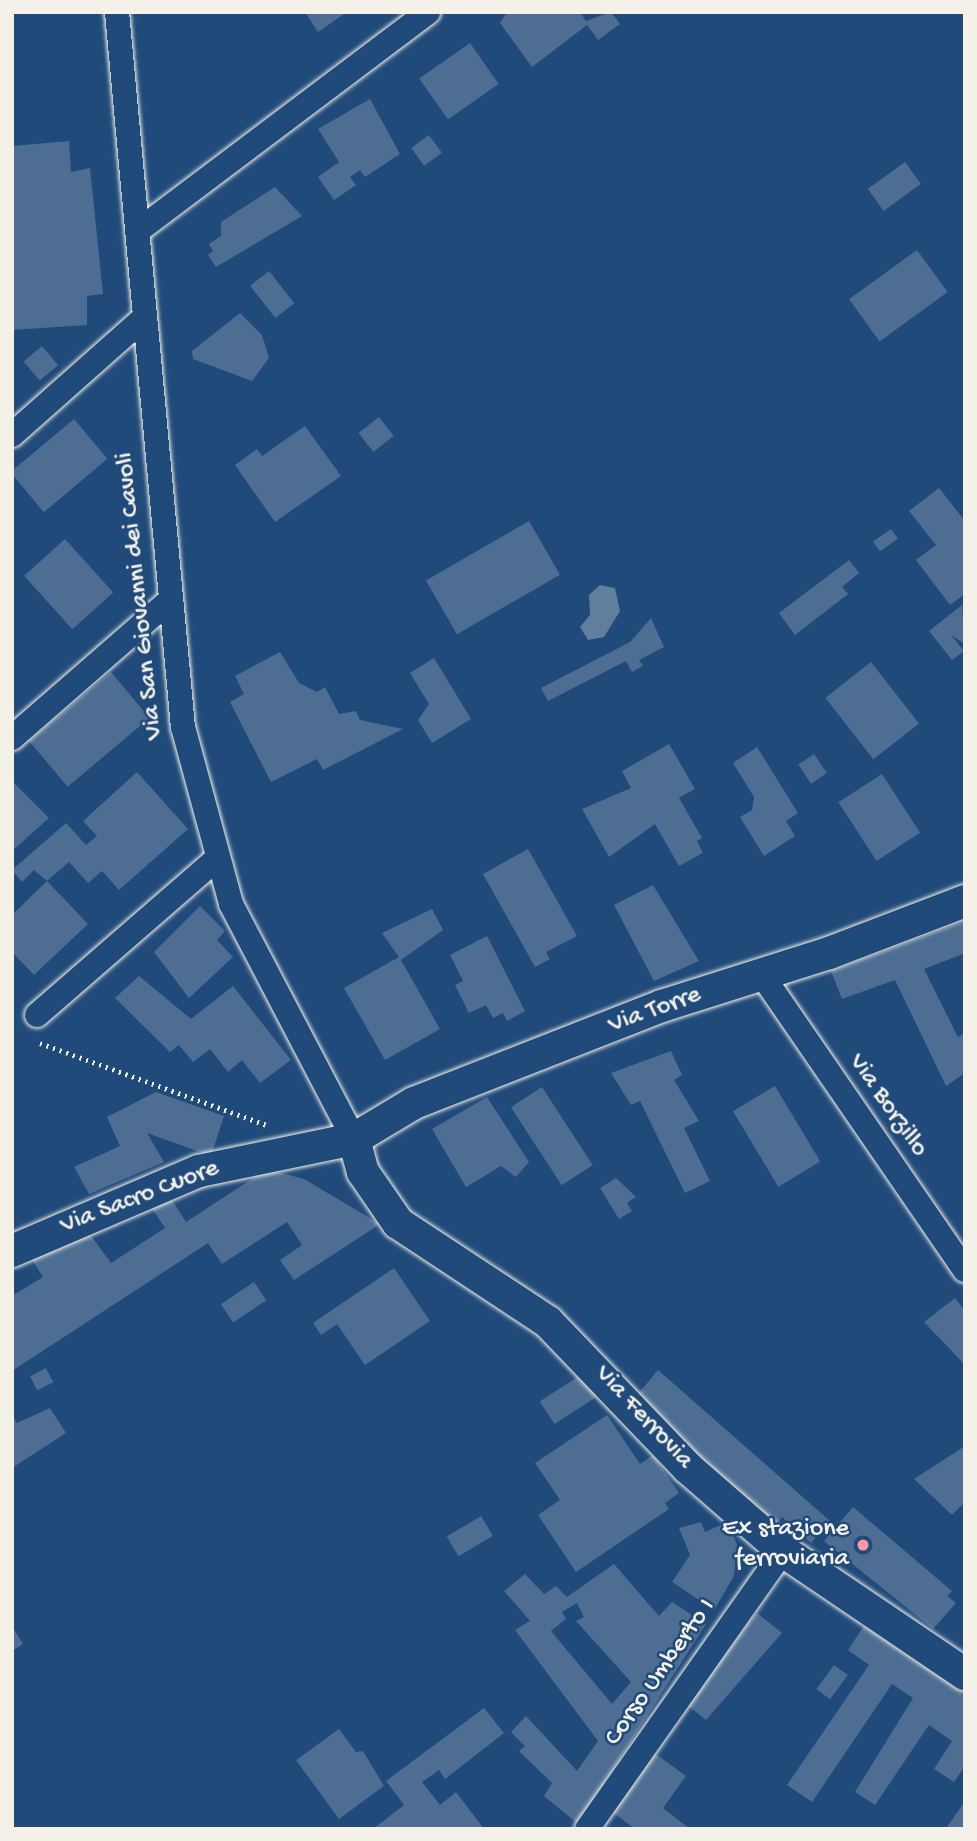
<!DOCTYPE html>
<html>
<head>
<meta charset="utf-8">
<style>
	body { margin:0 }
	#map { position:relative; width:977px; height:1841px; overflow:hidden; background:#1f4a7a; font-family:"Gochi Hand",sans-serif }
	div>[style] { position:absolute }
	.water>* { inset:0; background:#627e9d }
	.building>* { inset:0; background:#4d6e92; transform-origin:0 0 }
	.path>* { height:4.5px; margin-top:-2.25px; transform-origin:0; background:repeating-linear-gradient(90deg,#f4f1e8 0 2px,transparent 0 7px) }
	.roads { filter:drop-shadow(0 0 2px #f4f1e8) drop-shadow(0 0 2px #f4f1e8) }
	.minor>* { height:24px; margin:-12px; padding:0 12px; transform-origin:12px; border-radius:12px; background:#1f4a7a }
	.tertiary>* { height:32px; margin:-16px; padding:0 16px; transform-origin:16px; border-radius:16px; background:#1f4a7a }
	.dots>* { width:19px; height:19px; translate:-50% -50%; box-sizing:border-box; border:4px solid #1f4a7a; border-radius:50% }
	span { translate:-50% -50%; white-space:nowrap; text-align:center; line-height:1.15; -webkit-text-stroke:5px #1f4a7a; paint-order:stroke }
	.street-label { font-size:26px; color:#f4f1e8 }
	.poi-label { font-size:26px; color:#f4f1e8 }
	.right { translate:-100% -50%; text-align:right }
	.frame { position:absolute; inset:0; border:14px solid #f4f1e8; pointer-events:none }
</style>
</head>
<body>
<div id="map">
	<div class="water">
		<div style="clip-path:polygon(600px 585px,615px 588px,620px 611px,604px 637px,588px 640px,580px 627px,590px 615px,589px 595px)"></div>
	</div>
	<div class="building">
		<div style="clip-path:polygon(305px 12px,347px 12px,318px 32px)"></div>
		<div style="clip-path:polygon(507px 12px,580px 12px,586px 21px,611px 12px,620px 24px,598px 40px,587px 25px,532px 67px,500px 23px)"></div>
		<div style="left:470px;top:43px;width:50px;height:62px;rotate:55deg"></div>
		<div style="clip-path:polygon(370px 99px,400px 154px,365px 177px,360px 170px,350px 177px,356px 185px,334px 200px,318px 177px,339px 162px,318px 129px)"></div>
		<div style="left:429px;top:135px;width:22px;height:22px;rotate:54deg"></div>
		<div style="clip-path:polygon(69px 141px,71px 172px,90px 168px,103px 294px,87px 296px,87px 325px,12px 330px,12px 146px)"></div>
		<div style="left:905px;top:162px;width:27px;height:46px;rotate:54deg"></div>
		<div style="clip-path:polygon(275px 187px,302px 216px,216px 267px,208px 255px,213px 251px,209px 244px,221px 236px,221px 222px)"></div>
		<div style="left:917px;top:250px;width:52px;height:84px;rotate:54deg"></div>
		<div style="left:269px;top:271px;width:41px;height:24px;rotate:52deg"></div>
		<div style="clip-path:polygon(240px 313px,262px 335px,269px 358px,252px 381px,193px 359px,192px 351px)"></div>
		<div style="left:42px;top:346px;width:25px;height:24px;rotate:50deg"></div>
		<div style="left:379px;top:417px;width:24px;height:26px;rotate:52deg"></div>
		<div style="left:74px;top:419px;width:52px;height:83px;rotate:50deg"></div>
		<div style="clip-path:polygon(305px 426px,341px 476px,275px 522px,235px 465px,257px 449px,262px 456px)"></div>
		<div style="clip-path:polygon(939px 488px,965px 521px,965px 594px,950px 605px,916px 560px,936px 545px,909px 511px)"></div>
		<div style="left:529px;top:521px;width:62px;height:119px;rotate:60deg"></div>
		<div style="left:891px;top:529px;width:12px;height:22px;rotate:55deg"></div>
		<div style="left:65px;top:539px;width:72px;height:55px;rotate:48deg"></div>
		<div style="clip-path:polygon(849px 560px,859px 573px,842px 587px,848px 594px,795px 635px,779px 613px)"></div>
		<div style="clip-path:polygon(962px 605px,965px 644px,951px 635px,964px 651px,952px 660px,929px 631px)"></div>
		<div style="clip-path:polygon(651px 618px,664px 647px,639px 660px,643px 666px,632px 672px,626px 661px,548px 701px,541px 688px,630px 642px)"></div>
		<div style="clip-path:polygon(280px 652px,299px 683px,317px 692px,325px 687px,339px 714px,356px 711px,360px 720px,403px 729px,323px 770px,317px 759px,271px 782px,230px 702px,244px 694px,235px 676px)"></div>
		<div style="clip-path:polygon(434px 658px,471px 719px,432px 743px,418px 720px,429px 704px,410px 673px)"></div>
		<div style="left:871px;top:662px;width:78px;height:58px;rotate:52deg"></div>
		<div style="left:111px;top:672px;width:60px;height:107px;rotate:50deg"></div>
		<div style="clip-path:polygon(669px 744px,695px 789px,679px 798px,702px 838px,697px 841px,703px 853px,679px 866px,655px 824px,609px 857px,582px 809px,631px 788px,622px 771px)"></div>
		<div style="clip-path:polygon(757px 747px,798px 813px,786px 821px,795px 836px,764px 856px,740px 817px,752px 810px,754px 797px,733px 763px)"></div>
		<div style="left:814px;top:754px;width:23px;height:19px;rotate:56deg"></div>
		<div style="clip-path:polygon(137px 772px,188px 829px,119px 890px,102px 871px,88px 883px,69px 862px,47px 881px,88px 924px,34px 975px,12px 952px,12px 915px,47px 881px,34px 870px,22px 882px,12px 870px,66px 823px,86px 845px,97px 836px,83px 821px)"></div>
		<div style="left:882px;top:774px;width:70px;height:52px;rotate:57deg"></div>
		<div style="clip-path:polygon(12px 781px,49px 818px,12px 851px)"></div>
		<div style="clip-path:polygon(528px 849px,577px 936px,546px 952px,550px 959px,535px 967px,483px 874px)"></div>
		<div style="clip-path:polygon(653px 885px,699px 961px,654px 981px,614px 905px)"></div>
		<div style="clip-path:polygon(200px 906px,225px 931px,217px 940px,233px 957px,189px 998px,154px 952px)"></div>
		<div style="clip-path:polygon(432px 909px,443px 930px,401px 960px,440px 1029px,385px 1060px,344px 988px,399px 957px,382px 933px)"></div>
		<div style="clip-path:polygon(965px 921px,965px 959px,963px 954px,924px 969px,958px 1037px,965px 1033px,965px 1073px,946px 1086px,895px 980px,842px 999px,831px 971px)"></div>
		<div style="clip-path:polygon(487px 936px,525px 1011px,507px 1021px,503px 1013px,493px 1018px,486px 1005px,469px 1013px,455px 985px,463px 981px,450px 955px)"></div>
		<div style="clip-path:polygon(139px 976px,191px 1019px,233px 986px,291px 1060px,260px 1083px,242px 1060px,228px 1072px,210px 1049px,193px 1062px,179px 1045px,170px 1052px,115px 998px)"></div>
		<div style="clip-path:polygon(671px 1051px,682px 1075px,674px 1080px,699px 1121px,684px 1128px,710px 1181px,685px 1193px,640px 1101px,631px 1105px,611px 1073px)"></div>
		<div style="left:775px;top:1086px;width:88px;height:49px;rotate:59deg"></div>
		<div style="left:542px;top:1087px;width:93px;height:37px;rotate:57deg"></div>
		<div style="clip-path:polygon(156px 1092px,224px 1116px,211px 1156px,147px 1133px,164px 1162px,89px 1194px,74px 1167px,120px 1146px,107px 1117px)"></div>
		<div style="clip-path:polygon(487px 1097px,529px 1162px,516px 1177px,501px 1166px,466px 1187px,432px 1129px)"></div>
		<div style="clip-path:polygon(267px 1169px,304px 1179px,380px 1224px,294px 1280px,280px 1260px,302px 1245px,287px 1222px,222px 1264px,208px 1243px,12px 1371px,12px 1296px,43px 1277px,31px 1258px,86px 1229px,111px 1263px,165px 1228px,149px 1204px,167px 1192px,186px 1222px)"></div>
		<div style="clip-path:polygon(616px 1178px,636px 1197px,627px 1203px,632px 1211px,619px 1219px,600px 1188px)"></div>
		<div style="clip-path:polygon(394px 1268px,430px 1321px,365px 1365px,337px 1324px,321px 1335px,313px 1323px)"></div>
		<div style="left:254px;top:1282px;width:22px;height:40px;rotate:56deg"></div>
		<div style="clip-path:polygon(955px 1298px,965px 1311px,965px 1365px,924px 1322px)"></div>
		<div style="left:46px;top:1368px;width:16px;height:18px;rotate:63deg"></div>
		<div style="clip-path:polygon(658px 1370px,830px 1521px,811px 1543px,782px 1517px,775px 1525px,677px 1438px,639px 1393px)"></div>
		<div style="left:585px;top:1372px;width:27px;height:54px;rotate:57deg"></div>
		<div style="clip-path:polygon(50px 1408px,66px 1433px,12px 1468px,12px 1416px,17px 1423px)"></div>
		<div style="clip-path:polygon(607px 1415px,640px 1464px,653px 1455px,679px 1493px,665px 1503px,669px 1509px,576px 1572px,538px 1515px,560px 1500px,535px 1463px)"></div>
		<div style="clip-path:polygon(965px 1446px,965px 1502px,952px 1515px,914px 1479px)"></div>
		<div style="clip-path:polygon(853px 1507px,952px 1591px,947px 1596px,956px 1603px,933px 1629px,824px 1541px)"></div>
		<div style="left:481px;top:1516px;width:23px;height:40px;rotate:59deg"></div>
		<div style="clip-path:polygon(701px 1522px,705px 1532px,728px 1522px,737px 1545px,734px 1576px,714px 1610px,672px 1582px,690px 1555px,679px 1528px)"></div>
		<div style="clip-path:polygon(evenodd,614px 1564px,659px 1616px,672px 1602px,706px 1624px,578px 1824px,544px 1796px,552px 1783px,519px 1751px,525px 1746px,511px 1732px,526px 1716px,577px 1771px,598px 1741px,515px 1630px,530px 1621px,504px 1591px,525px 1574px,544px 1594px,556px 1586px,567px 1597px,614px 1564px,577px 1603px,584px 1617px,576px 1621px,631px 1682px,612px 1704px,551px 1631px,566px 1619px,562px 1612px,577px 1603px)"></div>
		<div style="clip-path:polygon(757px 1613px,782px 1633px,706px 1720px,685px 1703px)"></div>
		<div style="clip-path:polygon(866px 1623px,965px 1691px,965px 1766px,954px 1782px,934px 1769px,952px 1741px,929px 1725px,875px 1805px,855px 1792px,913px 1698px,892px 1684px,812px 1802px,787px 1785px,869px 1665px,848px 1650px)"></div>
		<div style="clip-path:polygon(12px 1626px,23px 1644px,12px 1651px)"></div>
		<div style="left:834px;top:1665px;width:17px;height:30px;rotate:36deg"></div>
		<div style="clip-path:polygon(484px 1708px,504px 1733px,445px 1779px,439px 1770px,422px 1782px,440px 1805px,456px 1792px,484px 1829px,373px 1829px,404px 1805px,386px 1781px)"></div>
		<div style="clip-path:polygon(339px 1729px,356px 1752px,363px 1751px,384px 1786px,339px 1819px,296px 1760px)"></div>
		<div style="clip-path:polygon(653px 1752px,686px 1776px,663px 1808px,690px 1829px,635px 1829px,610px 1810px)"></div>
		<div style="clip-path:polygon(965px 1801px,965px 1829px,949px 1829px,947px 1827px)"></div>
	</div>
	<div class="path">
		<div style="left:40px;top:1043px;width:240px;rotate:19.9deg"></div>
	</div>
	<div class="roads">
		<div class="minor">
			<div style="left:117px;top:12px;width:718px;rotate:84.73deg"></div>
			<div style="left:183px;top:727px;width:183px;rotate:74.8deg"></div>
			<div style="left:231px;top:904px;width:265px;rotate:62.4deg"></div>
			<div style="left:139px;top:230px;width:362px;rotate:-37deg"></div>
			<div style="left:12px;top:435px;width:176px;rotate:-41.6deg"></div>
			<div style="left:12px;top:738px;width:206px;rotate:-41.1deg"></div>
			<div style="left:762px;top:975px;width:358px;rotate:55.5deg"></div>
			<div style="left:37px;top:1015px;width:235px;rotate:-41deg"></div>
			<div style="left:587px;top:1829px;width:340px;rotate:-54.8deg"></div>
		</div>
		<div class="tertiary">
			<div style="left:354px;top:1139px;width:34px;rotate:75deg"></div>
			<div style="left:363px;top:1172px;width:62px;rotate:55.5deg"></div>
			<div style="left:398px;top:1223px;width:180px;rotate:33.4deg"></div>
			<div style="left:548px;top:1322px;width:202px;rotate:46.2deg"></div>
			<div style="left:688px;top:1468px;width:126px;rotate:41.1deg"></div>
			<div style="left:783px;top:1551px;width:220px;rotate:34.1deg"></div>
			<div style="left:12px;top:1251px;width:203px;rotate:-23.2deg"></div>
			<div style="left:199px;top:1171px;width:158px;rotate:-11.7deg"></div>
			<div style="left:354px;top:1139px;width:70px;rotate:-31deg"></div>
			<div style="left:414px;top:1103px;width:266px;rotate:-21.4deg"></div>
			<div style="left:662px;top:1006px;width:175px;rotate:-17.6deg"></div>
			<div style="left:829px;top:953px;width:146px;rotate:-20.9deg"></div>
		</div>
	</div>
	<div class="dots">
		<div style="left:863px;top:1545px;background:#ff9aa2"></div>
	</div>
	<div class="street-label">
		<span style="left:141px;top:596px;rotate:-96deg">Via San Giovanni dei Cavoli</span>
		<span style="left:655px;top:1011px;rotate:-20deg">Via Torre</span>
		<span style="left:887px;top:1106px;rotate:55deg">Via Borzillo</span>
		<span style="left:140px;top:1198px;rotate:-21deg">Via Sacro Cuore</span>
		<span style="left:643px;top:1418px;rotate:47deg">Via Ferrovia</span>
		<span style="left:661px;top:1673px;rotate:-55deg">Corso Umberto I</span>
	</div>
	<div class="poi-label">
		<span class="right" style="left:849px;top:1545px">Ex stazione<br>ferroviaria</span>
	</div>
	<div class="frame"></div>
</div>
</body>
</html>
